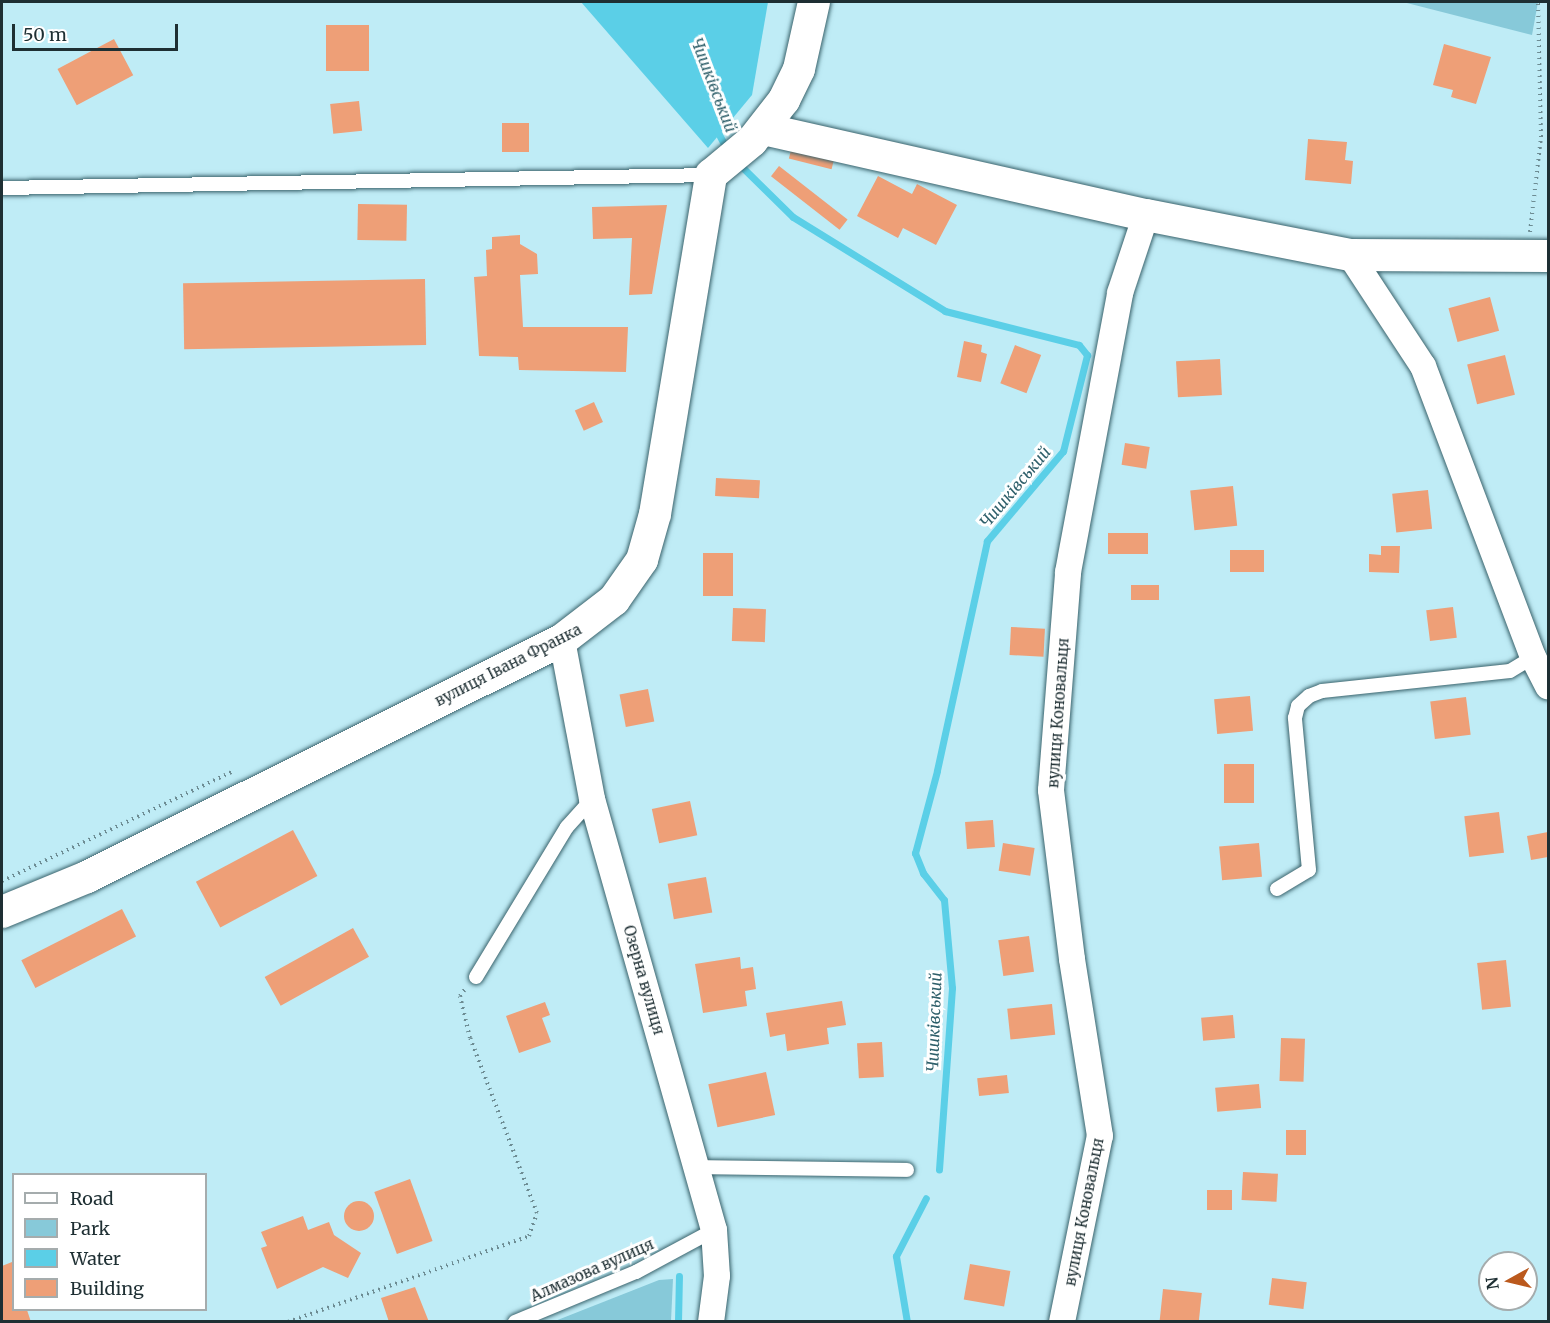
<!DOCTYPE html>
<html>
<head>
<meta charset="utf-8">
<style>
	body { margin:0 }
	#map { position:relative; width:1550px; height:1323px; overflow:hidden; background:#bfecf6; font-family:Merriweather,serif }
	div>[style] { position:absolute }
	.green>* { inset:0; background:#87c9d9 }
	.water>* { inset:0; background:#5bcfe7 }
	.stream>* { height:7px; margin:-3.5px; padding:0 3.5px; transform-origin:3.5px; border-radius:3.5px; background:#5bcfe7 }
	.building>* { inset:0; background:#ee9f77; transform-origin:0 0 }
	.round { border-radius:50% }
	.path>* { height:4px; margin-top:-2px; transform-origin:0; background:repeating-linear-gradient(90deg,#6d8c93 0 1.5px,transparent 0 6px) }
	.roads { filter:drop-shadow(0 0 2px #3a636c) drop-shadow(0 0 2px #3a636c) }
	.service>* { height:14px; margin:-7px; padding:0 7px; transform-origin:7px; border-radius:7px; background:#fff }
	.minor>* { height:26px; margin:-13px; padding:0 13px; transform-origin:13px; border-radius:13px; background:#fff }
	.tertiary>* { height:32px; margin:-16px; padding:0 16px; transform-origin:16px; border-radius:16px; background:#fff }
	span { translate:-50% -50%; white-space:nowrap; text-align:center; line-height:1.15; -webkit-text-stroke:6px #fff; paint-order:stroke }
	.street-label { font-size:15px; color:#1e2f33 }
	.water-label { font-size:16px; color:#2e5f6a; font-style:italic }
	.frame { position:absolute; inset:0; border:3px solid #1e2f33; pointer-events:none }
	.legend { position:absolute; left:12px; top:1173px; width:195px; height:138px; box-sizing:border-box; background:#fff; border:2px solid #a5acad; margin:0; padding:8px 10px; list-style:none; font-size:18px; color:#1e2f33 }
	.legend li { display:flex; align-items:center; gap:12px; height:30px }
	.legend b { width:30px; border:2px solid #a5acad }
	.north { position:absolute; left:1478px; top:1251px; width:60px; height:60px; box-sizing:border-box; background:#fff; border:2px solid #a5acad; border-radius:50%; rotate:262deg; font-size:16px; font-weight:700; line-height:24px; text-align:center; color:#1e2f33 }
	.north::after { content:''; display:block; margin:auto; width:21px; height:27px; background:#bb591d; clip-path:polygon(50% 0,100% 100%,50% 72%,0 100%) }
	.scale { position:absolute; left:12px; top:24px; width:166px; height:27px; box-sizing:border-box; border:3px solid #1e2f33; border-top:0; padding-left:8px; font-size:18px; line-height:21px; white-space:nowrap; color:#1e2f33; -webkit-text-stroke:4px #fff; paint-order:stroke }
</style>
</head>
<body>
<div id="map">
	<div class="green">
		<div style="clip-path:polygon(1403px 2px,1538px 2px,1532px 35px)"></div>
		<div style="clip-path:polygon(673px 1279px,671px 1321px,555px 1321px,659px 1280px)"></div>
	</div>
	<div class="water">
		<div style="clip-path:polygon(581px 2px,768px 2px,752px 95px,708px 148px)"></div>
	</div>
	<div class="stream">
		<div style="left:715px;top:127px;width:27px;rotate:62deg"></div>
		<div style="left:737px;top:162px;width:78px;rotate:44.5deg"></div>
		<div style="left:793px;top:217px;width:179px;rotate:31.7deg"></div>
		<div style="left:945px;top:311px;width:138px;rotate:14.2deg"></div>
		<div style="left:1079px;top:345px;width:13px;rotate:51deg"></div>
		<div style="left:1087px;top:355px;width:99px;rotate:104deg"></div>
		<div style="left:1063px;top:451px;width:118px;rotate:130.2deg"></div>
		<div style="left:987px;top:541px;width:235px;rotate:102.3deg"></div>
		<div style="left:937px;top:771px;width:85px;rotate:105deg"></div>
		<div style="left:915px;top:853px;width:22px;rotate:68deg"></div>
		<div style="left:923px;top:873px;width:34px;rotate:52deg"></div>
		<div style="left:944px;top:900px;width:88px;rotate:84.8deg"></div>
		<div style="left:952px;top:988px;width:182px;rotate:94.1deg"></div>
		<div style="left:678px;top:1322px;width:46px;rotate:-88.8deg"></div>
		<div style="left:907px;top:1322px;width:67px;rotate:-99.5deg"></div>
		<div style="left:896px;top:1256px;width:65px;rotate:-62.7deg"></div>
	</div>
	<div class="building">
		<div style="left:326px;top:25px;width:43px;height:46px"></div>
		<div style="left:114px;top:39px;width:41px;height:64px;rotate:62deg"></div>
		<div style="clip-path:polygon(1444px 44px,1491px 57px,1476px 104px,1451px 97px,1453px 90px,1433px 85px)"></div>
		<div style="left:359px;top:101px;width:30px;height:29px;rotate:84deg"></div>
		<div style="left:502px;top:123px;width:27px;height:29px"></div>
		<div style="clip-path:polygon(1308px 139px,1347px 142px,1345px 160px,1353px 161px,1351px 184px,1305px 180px)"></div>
		<div style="left:792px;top:146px;width:44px;height:13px;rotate:14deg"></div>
		<div style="left:779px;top:166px;width:87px;height:13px;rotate:38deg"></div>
		<div style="clip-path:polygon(878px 176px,912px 194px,917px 184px,957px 205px,936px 245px,903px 228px,898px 238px,857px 216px)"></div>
		<div style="left:358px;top:204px;width:49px;height:36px;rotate:1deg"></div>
		<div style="clip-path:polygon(667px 205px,652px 294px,629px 295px,632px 238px,593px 239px,592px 207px)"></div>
		<div style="clip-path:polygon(520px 235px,520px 244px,537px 254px,538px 274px,520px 275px,523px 327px,628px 327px,626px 372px,519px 370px,518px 357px,479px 356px,474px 277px,487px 276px,486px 250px,492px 249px,492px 237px)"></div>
		<div style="left:425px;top:279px;width:66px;height:242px;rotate:89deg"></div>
		<div style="left:1490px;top:297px;width:35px;height:43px;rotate:75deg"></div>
		<div style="clip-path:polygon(964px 341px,982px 345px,981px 352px,987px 354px,981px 382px,957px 377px)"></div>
		<div style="left:1015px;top:345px;width:28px;height:41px;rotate:21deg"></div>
		<div style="left:1505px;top:355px;width:41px;height:39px;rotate:76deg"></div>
		<div style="left:1220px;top:359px;width:36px;height:44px;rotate:87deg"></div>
		<div style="left:594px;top:402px;width:22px;height:21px;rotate:66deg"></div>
		<div style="left:1125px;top:443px;width:25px;height:22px;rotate:9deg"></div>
		<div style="left:716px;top:478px;width:44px;height:18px;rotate:3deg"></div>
		<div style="left:1233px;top:486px;width:40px;height:43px;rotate:84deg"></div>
		<div style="left:1428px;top:490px;width:39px;height:36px;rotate:84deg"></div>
		<div style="left:1108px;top:533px;width:40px;height:21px"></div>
		<div style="clip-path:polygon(1381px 546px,1400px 546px,1399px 573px,1369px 572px,1369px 554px,1381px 555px)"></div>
		<div style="left:1264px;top:550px;width:22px;height:34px;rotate:90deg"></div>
		<div style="left:703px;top:553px;width:30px;height:43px"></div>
		<div style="left:1159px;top:585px;width:15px;height:28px;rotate:90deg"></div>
		<div style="left:1453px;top:607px;width:31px;height:27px;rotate:83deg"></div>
		<div style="left:733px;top:608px;width:33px;height:33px;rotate:2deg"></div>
		<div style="left:1011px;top:627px;width:34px;height:28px;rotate:3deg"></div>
		<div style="left:648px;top:689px;width:33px;height:29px;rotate:79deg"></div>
		<div style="left:1250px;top:696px;width:35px;height:36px;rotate:85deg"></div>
		<div style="left:1466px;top:697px;width:38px;height:36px;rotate:83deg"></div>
		<div style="left:1254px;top:764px;width:39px;height:30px;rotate:90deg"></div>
		<div style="left:690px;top:801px;width:35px;height:39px;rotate:78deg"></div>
		<div style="left:1499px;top:812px;width:41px;height:35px;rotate:83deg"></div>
		<div style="left:993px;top:820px;width:27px;height:28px;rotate:86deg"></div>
		<div style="left:293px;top:830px;width:52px;height:110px;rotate:62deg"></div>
		<div style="clip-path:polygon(1548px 832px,1548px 857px,1531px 860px,1527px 836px)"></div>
		<div style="left:1003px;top:843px;width:32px;height:28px;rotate:9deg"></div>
		<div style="left:1259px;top:843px;width:34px;height:40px;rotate:85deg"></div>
		<div style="left:706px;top:877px;width:36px;height:39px;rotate:80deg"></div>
		<div style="left:122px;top:909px;width:31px;height:113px;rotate:63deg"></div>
		<div style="left:353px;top:928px;width:33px;height:101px;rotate:61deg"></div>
		<div style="left:1029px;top:936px;width:36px;height:31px;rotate:82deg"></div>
		<div style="clip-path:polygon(740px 957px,741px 969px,753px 967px,756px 989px,745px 991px,747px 1006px,703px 1013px,695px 964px)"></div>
		<div style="left:1506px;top:960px;width:47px;height:29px;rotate:84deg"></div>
		<div style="clip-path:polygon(842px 1001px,846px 1025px,827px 1028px,829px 1044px,787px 1051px,785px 1034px,770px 1037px,766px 1013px)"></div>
		<div style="clip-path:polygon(545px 1002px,550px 1015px,542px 1018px,551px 1042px,519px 1053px,506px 1016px)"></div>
		<div style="left:1052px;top:1004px;width:31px;height:45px;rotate:84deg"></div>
		<div style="left:1233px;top:1015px;width:23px;height:32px;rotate:85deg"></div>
		<div style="left:1281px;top:1038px;width:24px;height:43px;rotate:2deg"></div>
		<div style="left:882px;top:1042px;width:35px;height:25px;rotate:87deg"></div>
		<div style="left:766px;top:1072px;width:44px;height:59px;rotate:78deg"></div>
		<div style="left:1007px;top:1075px;width:18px;height:30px;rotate:84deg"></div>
		<div style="left:1259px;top:1084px;width:24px;height:44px;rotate:85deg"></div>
		<div style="left:1286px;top:1130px;width:20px;height:25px"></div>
		<div style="left:1243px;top:1172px;width:35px;height:28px;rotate:3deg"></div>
		<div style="left:410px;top:1179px;width:66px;height:38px;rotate:70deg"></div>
		<div style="left:1207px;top:1190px;width:25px;height:20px"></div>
		<div class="round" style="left:344px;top:1201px;width:30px;height:30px"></div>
		<div style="clip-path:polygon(303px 1216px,308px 1230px,329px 1222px,334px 1235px,361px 1253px,348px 1278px,323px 1267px,277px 1289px,261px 1248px,267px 1246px,261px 1232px)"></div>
		<div style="clip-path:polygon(12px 1262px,14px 1310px,27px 1310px,31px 1322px,2px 1322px,2px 1266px)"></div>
		<div style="left:970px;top:1264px;width:41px;height:36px;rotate:10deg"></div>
		<div style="left:1272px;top:1278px;width:35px;height:27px;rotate:7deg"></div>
		<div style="clip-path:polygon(415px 1287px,429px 1322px,389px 1322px,381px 1298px)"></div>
		<div style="left:1163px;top:1289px;width:39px;height:33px;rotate:6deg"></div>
	</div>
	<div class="path">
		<div style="left:1530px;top:232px;width:96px;rotate:-83.4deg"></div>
		<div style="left:1541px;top:137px;width:135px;rotate:-91.3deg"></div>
		<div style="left:2px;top:881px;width:257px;rotate:-25.4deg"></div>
		<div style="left:288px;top:1322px;width:256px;rotate:-19.6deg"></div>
		<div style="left:529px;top:1236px;width:24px;rotate:-71deg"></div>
		<div style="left:537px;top:1213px;width:187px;rotate:-110.9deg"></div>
		<div style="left:470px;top:1038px;width:43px;rotate:-103.4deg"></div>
		<div style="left:460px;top:996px;width:9px;rotate:-54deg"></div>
	</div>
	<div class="roads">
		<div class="service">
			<div style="left:2px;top:188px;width:709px;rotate:-1.05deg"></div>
			<div style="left:1277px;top:889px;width:37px;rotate:-31deg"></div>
			<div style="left:1309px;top:870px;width:153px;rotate:-95.3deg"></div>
			<div style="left:1295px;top:718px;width:12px;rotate:-76deg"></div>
			<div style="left:1298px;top:706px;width:15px;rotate:-42deg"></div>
			<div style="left:1309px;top:696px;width:14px;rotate:-21deg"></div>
			<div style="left:1322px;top:691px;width:189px;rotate:-6.1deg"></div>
			<div style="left:1510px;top:671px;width:27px;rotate:-31deg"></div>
			<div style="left:476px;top:977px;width:175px;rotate:-58.8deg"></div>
			<div style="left:567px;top:827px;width:38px;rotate:-48deg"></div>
			<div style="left:698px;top:1167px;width:209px;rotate:0.8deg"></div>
			<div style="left:515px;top:1322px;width:131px;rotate:-22.5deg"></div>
			<div style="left:636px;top:1272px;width:89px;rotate:-28.3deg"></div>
		</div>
		<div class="minor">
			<div style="left:1350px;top:255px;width:133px;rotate:56.7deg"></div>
			<div style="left:1423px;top:366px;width:311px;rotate:69.3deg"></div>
			<div style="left:1533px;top:657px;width:33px;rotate:63deg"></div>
			<div style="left:562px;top:640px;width:162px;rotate:79.3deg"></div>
			<div style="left:592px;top:799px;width:448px;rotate:74.2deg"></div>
			<div style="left:714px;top:1230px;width:46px;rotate:86.3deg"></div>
			<div style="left:717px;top:1276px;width:46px;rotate:97.4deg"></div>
			<div style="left:1062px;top:1322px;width:190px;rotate:-78.5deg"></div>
			<div style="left:1100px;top:1136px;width:179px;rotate:-99deg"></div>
			<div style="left:1072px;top:959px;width:170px;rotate:-97.1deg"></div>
			<div style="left:1051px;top:790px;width:219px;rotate:-85.5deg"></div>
			<div style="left:1068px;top:572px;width:284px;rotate:-79.4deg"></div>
			<div style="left:1120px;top:293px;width:82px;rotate:-71.6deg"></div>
		</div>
		<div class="tertiary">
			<div style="left:763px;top:129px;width:393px;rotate:12.7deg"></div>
			<div style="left:1146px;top:215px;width:208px;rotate:11.1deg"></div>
			<div style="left:1350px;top:255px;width:198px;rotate:0.3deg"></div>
			<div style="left:2px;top:912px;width:92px;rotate:-22.4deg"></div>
			<div style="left:87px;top:877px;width:531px;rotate:-26.52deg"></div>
			<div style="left:562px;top:640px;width:66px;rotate:-37.6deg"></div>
			<div style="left:614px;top:600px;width:49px;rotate:-55deg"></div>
			<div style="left:642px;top:560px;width:48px;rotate:-74.2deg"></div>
			<div style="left:655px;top:514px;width:344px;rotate:-80.6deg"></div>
			<div style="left:711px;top:175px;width:53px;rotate:-39.7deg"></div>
			<div style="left:752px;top:141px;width:52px;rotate:-52deg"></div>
			<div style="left:784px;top:100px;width:34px;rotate:-64deg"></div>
			<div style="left:799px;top:69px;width:69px;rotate:-77.4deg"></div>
		</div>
	</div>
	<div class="street-label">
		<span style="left:508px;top:665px;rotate:-27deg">вулиця Івана Франка</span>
		<span style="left:1058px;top:713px;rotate:-86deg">вулиця Коновальця</span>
		<span style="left:644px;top:980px;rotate:74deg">Озерна вулиця</span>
		<span style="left:1084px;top:1212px;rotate:-79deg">вулиця Коновальця</span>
		<span style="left:592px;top:1270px;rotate:-24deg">Алмазова вулиця</span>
	</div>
	<div class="water-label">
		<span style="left:714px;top:85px;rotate:69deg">Чишківський</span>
		<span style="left:1015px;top:487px;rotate:-50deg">Чишківський</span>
		<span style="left:934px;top:1022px;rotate:-88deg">Чишківський</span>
	</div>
	<div class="frame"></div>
	<ul class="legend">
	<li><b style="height:8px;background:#fff"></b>Road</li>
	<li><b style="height:16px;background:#87c9d9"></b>Park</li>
	<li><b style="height:16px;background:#5bcfe7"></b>Water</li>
	<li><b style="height:16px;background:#ee9f77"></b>Building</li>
	</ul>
	<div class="north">N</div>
	<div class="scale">50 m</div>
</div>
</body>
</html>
